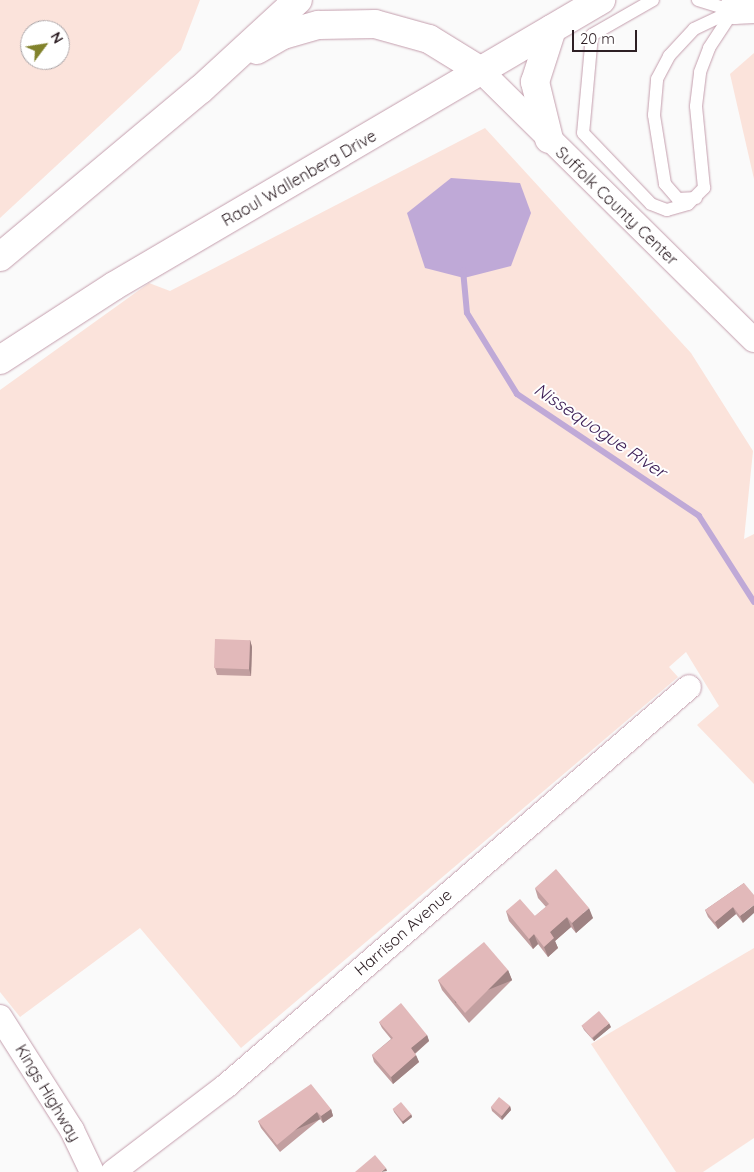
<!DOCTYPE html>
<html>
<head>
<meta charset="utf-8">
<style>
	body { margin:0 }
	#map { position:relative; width:754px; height:1172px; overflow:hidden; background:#fafafa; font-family:Quicksand,sans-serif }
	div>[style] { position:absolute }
	.green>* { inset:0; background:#fbe3db }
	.water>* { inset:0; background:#bfa9d7 }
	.stream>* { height:6px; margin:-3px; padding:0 3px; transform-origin:3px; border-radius:3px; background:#bfa9d7 }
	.roads { filter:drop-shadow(0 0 1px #c49ead) drop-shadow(0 0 1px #c49ead) }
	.lane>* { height:12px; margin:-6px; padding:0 6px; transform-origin:6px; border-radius:6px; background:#fff }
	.street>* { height:24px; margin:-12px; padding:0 12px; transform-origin:12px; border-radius:12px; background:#fff }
	.secondary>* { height:28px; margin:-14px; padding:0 14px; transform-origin:14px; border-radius:14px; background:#fff }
	.wall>* { inset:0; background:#c29fa0 }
	.shaded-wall>* { inset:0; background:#9e8282; transform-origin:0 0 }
	.building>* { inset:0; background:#e2b9ba; transform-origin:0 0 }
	span { translate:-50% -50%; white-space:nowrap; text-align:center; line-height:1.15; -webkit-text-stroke:4px #fff; paint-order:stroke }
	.street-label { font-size:16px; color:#2d1f24 }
	.water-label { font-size:18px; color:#3c1e55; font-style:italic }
	.north { position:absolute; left:20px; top:20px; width:50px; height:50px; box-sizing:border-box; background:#fff; border:1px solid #aba5a7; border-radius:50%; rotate:59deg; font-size:14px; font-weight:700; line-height:20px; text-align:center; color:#2d1f24 }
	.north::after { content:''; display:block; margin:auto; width:18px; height:22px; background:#81822b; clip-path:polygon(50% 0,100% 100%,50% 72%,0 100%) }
	.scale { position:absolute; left:572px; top:30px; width:65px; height:22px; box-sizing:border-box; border:2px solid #2d1f24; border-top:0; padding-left:6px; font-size:15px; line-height:18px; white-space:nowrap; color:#2d1f24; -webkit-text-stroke:4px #fff; paint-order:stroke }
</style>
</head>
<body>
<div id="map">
	<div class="green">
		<div style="clip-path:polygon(evenodd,0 0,200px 0,181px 50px,0 218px,0 0,30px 30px,60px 30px,60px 60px,30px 60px,30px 30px)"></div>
		<div style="clip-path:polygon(754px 53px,754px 179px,730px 74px)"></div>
		<div style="clip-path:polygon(485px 128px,691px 353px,753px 451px,744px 539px,754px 534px,754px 784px,697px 725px,719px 706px,686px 652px,669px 667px,678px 677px,241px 1048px,140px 928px,20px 1017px,0 992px,0 390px,149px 283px,170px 291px)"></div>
		<div style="clip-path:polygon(754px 948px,754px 1138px,703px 1172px,676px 1172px,591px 1044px)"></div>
	</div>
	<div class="water">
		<div style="clip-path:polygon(451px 178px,520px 183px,531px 213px,511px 266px,464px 278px,425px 268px,407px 213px)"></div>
	</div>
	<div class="stream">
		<div style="left:463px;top:270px;width:43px;rotate:84.7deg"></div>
		<div style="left:467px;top:313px;width:95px;rotate:58.3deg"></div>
		<div style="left:517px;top:394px;width:219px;rotate:33.8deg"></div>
		<div style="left:699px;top:516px;width:102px;rotate:57.4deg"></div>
	</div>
	<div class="roads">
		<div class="lane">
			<div style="left:653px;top:0;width:70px;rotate:150.2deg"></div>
			<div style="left:592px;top:35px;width:98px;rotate:95.2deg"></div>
			<div style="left:583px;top:133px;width:98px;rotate:46.2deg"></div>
			<div style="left:651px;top:204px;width:17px;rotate:21deg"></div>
			<div style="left:667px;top:210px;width:22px;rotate:-16deg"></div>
			<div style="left:688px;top:204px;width:23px;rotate:-45deg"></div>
			<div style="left:704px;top:188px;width:82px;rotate:-95.6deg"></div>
			<div style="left:696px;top:106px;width:34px;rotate:-83deg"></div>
			<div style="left:700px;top:72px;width:26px;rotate:-69deg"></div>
			<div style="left:709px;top:48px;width:45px;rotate:-56.7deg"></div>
			<div style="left:698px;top:0;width:34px;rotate:17deg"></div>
			<div style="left:696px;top:198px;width:18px;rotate:177deg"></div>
			<div style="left:678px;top:199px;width:20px;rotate:-131deg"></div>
			<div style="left:665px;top:184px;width:70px;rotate:-99.1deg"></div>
			<div style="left:654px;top:115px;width:36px;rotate:-85deg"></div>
			<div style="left:657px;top:79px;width:26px;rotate:-62deg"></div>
			<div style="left:669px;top:56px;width:37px;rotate:-47deg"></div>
			<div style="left:694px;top:29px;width:44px;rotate:-25.4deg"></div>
		</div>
		<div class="street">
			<div style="left:481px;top:71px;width:383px;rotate:44.6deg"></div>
			<div style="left:0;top:1017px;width:134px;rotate:57.5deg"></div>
			<div style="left:72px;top:1130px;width:47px;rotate:64.5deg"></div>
			<div style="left:113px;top:1172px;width:142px;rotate:-37.3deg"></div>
			<div style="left:226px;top:1086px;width:611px;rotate:-40.75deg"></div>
		</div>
		<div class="secondary">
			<div style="left:736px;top:0;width:10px;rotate:101deg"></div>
			<div style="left:734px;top:10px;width:20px;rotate:-3deg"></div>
			<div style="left:257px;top:50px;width:30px;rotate:-30deg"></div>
			<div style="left:283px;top:35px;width:37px;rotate:-16deg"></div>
			<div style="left:319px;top:25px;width:56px;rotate:-1deg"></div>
			<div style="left:375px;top:24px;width:56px;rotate:15.5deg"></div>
			<div style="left:429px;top:39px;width:61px;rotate:31.6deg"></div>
			<div style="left:549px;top:139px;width:59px;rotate:-103.8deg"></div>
			<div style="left:535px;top:82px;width:56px;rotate:-72.2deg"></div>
			<div style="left:0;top:257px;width:261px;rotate:-39.9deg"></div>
			<div style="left:200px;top:90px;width:133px;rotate:-42.6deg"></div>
			<div style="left:0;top:360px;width:136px;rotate:-33deg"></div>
			<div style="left:114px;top:286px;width:565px;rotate:-30.42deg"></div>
		</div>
	</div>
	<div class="wall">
		<div style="clip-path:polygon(250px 640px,252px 647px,251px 676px,217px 675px,215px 668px)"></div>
		<div style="clip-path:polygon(744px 883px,743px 923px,736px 914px,718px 929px,708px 917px,705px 910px)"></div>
		<div style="clip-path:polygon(535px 888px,593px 918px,576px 933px,571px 927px,555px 941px,558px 948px,548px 957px,538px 944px,533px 949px,509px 921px,506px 911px,535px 916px,546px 907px,538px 898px)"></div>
		<div style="clip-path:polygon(508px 970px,512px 980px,469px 1023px,442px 990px,438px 980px)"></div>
		<div style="clip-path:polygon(379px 1022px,427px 1035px,429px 1041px,415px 1054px,419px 1062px,393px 1084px,374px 1062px,372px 1055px,391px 1039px,382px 1028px)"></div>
		<div style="clip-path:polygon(582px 1026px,611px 1027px,594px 1041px,584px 1030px)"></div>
		<div style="clip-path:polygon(510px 1106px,511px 1110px,502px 1120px,492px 1111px,491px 1107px)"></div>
		<div style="clip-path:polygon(331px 1109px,333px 1116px,323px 1123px,320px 1119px,280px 1152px,261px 1128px,258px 1121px)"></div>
		<div style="clip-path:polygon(393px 1109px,411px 1114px,412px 1117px,403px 1124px,394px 1112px)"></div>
	</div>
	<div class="shaded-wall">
		<div style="clip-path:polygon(250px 640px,252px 647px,251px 676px,249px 669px)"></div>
		<div style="clip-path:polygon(754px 905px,754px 913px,743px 923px,740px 916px)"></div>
		<div style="clip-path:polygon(733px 907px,736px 914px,718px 929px,715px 922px)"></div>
		<div style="clip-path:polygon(589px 908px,593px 918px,576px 933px,572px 923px)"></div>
		<div style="clip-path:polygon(567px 917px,571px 927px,555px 941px,558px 948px,548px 957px,544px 947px,550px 932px)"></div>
		<div style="clip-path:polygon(534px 934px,538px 944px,533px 949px,529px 939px)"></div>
		<div style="left:508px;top:970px;width:11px;height:61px;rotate:68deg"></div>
		<div style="clip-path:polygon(609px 1023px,611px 1027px,594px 1041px,593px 1038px)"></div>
		<div style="clip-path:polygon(427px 1035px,429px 1041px,413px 1055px,411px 1048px)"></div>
		<div style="clip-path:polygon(416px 1055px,419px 1062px,393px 1084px,391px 1077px)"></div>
		<div style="clip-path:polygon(510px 1106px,511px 1110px,502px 1120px,501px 1116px)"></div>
		<div style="clip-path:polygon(331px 1109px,333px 1116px,323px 1123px,321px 1116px)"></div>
		<div style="left:317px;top:1112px;width:8px;height:52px;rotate:67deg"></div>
		<div style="clip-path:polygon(411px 1114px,412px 1117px,403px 1124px,402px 1121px)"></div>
		<div style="clip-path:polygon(386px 1168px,387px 1171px,381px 1172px)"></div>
	</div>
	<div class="building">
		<div style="left:215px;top:639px;width:35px;height:29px;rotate:2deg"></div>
		<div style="clip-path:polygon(556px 869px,589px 908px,572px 923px,567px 917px,550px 932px,554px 938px,544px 947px,534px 934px,529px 939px,506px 911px,520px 899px,535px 916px,549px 904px,535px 888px)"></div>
		<div style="clip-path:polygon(744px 883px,754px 895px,754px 905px,740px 916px,733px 907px,715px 922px,705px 910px)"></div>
		<div style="clip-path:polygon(484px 942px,508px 970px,465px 1013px,438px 980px)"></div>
		<div style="clip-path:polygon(401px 1003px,427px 1035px,411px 1048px,416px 1055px,391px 1077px,372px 1055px,393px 1038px,379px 1022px)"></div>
		<div style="left:599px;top:1011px;width:16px;height:23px;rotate:50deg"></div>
		<div style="clip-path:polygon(311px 1084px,331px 1109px,321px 1116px,317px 1112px,277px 1145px,258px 1121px)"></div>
		<div style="left:499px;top:1097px;width:14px;height:13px;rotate:39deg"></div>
		<div style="left:401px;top:1102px;width:16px;height:11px;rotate:50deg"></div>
		<div style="clip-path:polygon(375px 1155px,386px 1168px,381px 1172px,355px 1172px)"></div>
	</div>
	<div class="street-label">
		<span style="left:299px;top:178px;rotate:-30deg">Raoul Wallenberg Drive</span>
		<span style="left:617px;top:206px;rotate:44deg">Suffolk County Center</span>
		<span style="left:403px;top:932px;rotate:-41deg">Harrison Avenue</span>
		<span style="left:48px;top:1093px;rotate:59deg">Kings Highway</span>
	</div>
	<div class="water-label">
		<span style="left:600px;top:431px;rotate:34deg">Nissequogue River</span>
	</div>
	<div class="north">N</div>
	<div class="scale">20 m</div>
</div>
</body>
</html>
